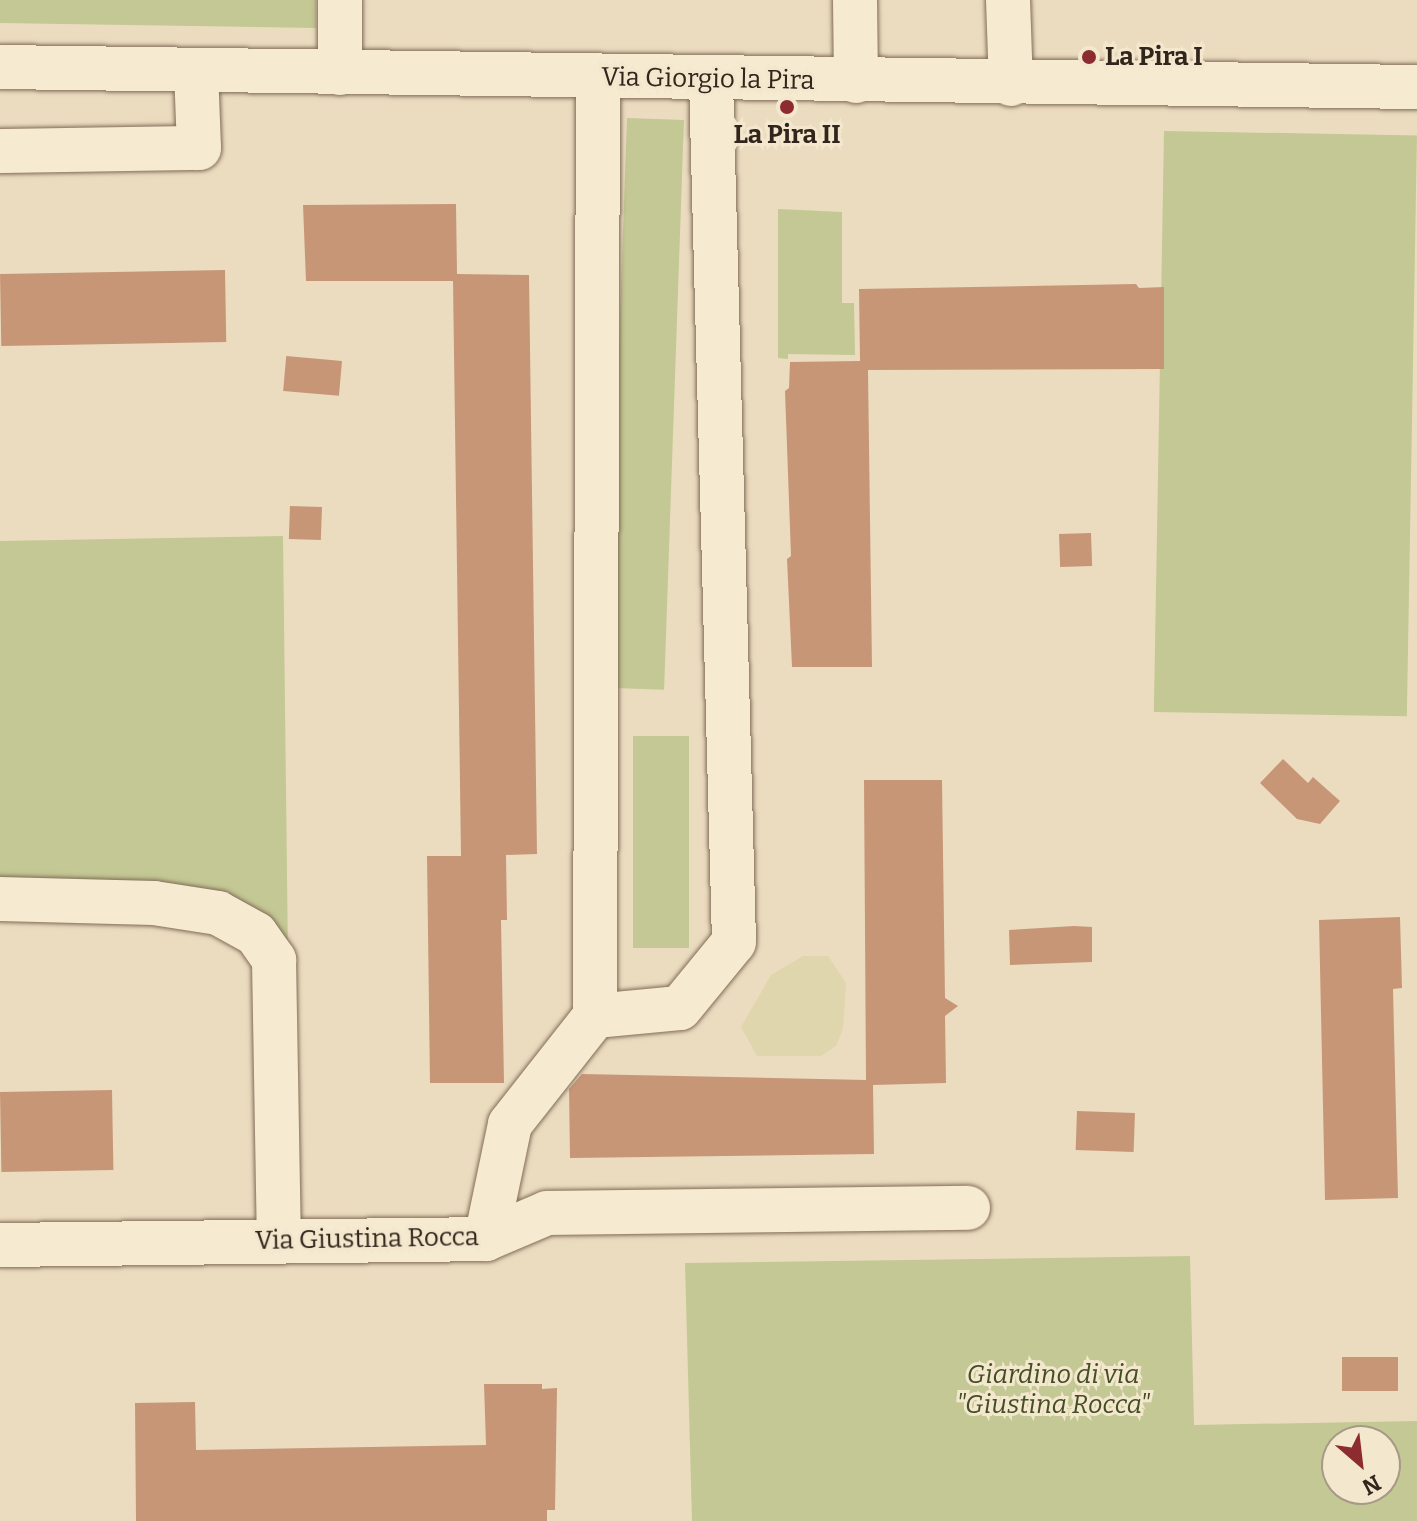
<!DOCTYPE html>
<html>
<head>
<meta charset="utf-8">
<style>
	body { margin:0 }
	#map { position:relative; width:1417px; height:1521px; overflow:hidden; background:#ebdcbf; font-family:Bitter,serif }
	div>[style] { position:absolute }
	.farmland>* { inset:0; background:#e0d6ad }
	.green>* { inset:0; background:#c3c894; transform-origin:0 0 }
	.building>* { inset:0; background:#c79677; transform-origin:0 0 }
	.roads { filter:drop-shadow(0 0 2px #826d59) drop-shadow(0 0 2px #826d59) }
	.minor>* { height:44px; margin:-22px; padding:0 22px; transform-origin:22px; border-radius:22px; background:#f6ead1 }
	.dots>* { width:22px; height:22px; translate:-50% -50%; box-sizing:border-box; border:4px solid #f3e7ce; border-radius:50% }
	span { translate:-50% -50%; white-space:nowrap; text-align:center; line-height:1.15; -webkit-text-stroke:6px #f3e7ce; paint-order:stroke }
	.poi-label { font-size:26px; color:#32261c; font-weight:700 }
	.left { translate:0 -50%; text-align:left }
	.street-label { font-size:26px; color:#32261c }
	.park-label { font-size:26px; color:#444e24; font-style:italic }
	.north { position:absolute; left:1321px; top:1425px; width:80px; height:80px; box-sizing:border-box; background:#f3e7ce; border:2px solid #a69a87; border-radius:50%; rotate:152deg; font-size:22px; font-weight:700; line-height:32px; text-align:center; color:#32261c }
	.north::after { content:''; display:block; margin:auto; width:28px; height:36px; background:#8d2c30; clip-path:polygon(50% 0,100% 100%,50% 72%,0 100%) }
</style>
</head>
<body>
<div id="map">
	<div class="farmland">
		<div style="clip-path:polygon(803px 956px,828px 956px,846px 983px,843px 1029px,836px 1046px,821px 1056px,757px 1056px,741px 1027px,771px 975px)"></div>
	</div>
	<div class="green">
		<div style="clip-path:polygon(0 0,316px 0,316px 28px,0 23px)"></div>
		<div style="left:627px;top:118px;width:57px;height:570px;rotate:2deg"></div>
		<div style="left:1164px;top:131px;width:253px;height:581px;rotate:1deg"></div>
		<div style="clip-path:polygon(778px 209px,842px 212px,842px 303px,854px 303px,855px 355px,788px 354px,788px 359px,778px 358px)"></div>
		<div style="clip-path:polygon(283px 536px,288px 959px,277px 947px,0 888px,0 541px)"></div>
		<div style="left:633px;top:736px;width:56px;height:212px"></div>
		<div style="clip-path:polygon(evenodd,1190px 1256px,1194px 1425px,1417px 1421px,1417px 1521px,692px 1521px,685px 1263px,1190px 1256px,1337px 1441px,1385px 1441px,1385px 1489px,1337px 1489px,1337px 1441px)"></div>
	</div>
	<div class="building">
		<div style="clip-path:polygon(456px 204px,457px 274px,529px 275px,537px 854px,506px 855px,507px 920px,501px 920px,504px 1083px,430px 1083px,427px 856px,461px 856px,453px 281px,306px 281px,303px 205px)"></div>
		<div style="left:225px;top:270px;width:72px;height:225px;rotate:89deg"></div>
		<div style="clip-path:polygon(1136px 284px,1139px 288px,1164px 287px,1164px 369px,868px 370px,872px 667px,792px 667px,787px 559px,791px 556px,785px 391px,789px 388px,790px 362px,860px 361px,859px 289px)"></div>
		<div style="left:342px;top:361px;width:35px;height:56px;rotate:95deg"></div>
		<div style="left:290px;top:506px;width:32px;height:33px;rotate:2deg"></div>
		<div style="left:1091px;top:533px;width:33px;height:32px;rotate:88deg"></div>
		<div style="clip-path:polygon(1283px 759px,1308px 783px,1313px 777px,1340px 801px,1320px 824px,1297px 819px,1260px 783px)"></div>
		<div style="clip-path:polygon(864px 780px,942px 780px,945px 998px,958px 1006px,945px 1016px,946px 1083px,873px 1085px,874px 1154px,570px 1158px,569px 1089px,582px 1074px,866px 1080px)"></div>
		<div style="clip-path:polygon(1400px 917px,1402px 988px,1393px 989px,1398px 1198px,1325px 1200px,1319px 920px)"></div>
		<div style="clip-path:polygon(1074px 926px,1092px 927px,1092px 962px,1010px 965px,1009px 930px)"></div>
		<div style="left:112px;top:1090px;width:80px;height:112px;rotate:89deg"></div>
		<div style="left:1077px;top:1111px;width:58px;height:39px;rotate:2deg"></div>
		<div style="left:1398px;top:1357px;width:34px;height:56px;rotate:90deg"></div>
		<div style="clip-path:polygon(484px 1384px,542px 1384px,542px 1389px,557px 1388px,555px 1510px,547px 1510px,547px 1521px,136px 1521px,135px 1403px,195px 1402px,196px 1450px,486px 1445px)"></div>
	</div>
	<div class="roads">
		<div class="minor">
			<div style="left:855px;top:0;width:81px;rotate:89.3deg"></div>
			<div style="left:1008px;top:0;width:84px;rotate:88deg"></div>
			<div style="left:0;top:67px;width:1417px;rotate:0.81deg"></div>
			<div style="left:340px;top:73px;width:73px;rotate:-90deg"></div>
			<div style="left:0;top:151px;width:199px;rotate:-0.9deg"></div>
			<div style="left:199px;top:148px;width:77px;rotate:-92.2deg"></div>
			<div style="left:0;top:899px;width:154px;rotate:1.5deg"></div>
			<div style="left:154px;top:903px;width:65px;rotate:8.9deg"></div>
			<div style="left:218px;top:913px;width:43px;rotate:28.9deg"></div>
			<div style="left:256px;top:934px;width:32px;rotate:55deg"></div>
			<div style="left:274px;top:960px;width:280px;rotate:89deg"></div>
			<div style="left:595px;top:1016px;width:85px;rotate:-5.4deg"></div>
			<div style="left:680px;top:1008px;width:85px;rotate:-50.7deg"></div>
			<div style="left:734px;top:942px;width:863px;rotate:-91.53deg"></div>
			<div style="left:486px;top:1239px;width:117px;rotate:-78.2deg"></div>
			<div style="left:510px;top:1124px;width:137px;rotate:-51.8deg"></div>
			<div style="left:595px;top:1016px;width:939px;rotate:-89.82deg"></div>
			<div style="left:0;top:1245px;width:486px;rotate:-0.7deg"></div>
			<div style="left:486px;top:1239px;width:66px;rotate:-23.1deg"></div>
			<div style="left:547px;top:1213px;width:421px;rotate:-0.7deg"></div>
		</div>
	</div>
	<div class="dots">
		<div style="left:1089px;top:57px;background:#8d2c30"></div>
		<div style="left:787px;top:107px;background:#8d2c30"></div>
	</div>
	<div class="poi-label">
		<span class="left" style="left:1105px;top:57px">La Pira I</span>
		<span style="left:787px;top:135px">La Pira II</span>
	</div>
	<div class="street-label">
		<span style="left:708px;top:79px;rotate:1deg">Via Giorgio la Pira</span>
		<span style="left:367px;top:1239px;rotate:-1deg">Via Giustina Rocca</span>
	</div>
	<div class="park-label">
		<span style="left:1053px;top:1390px">Giardino di via<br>"Giustina Rocca"</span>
	</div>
	<div class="north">N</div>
</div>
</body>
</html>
